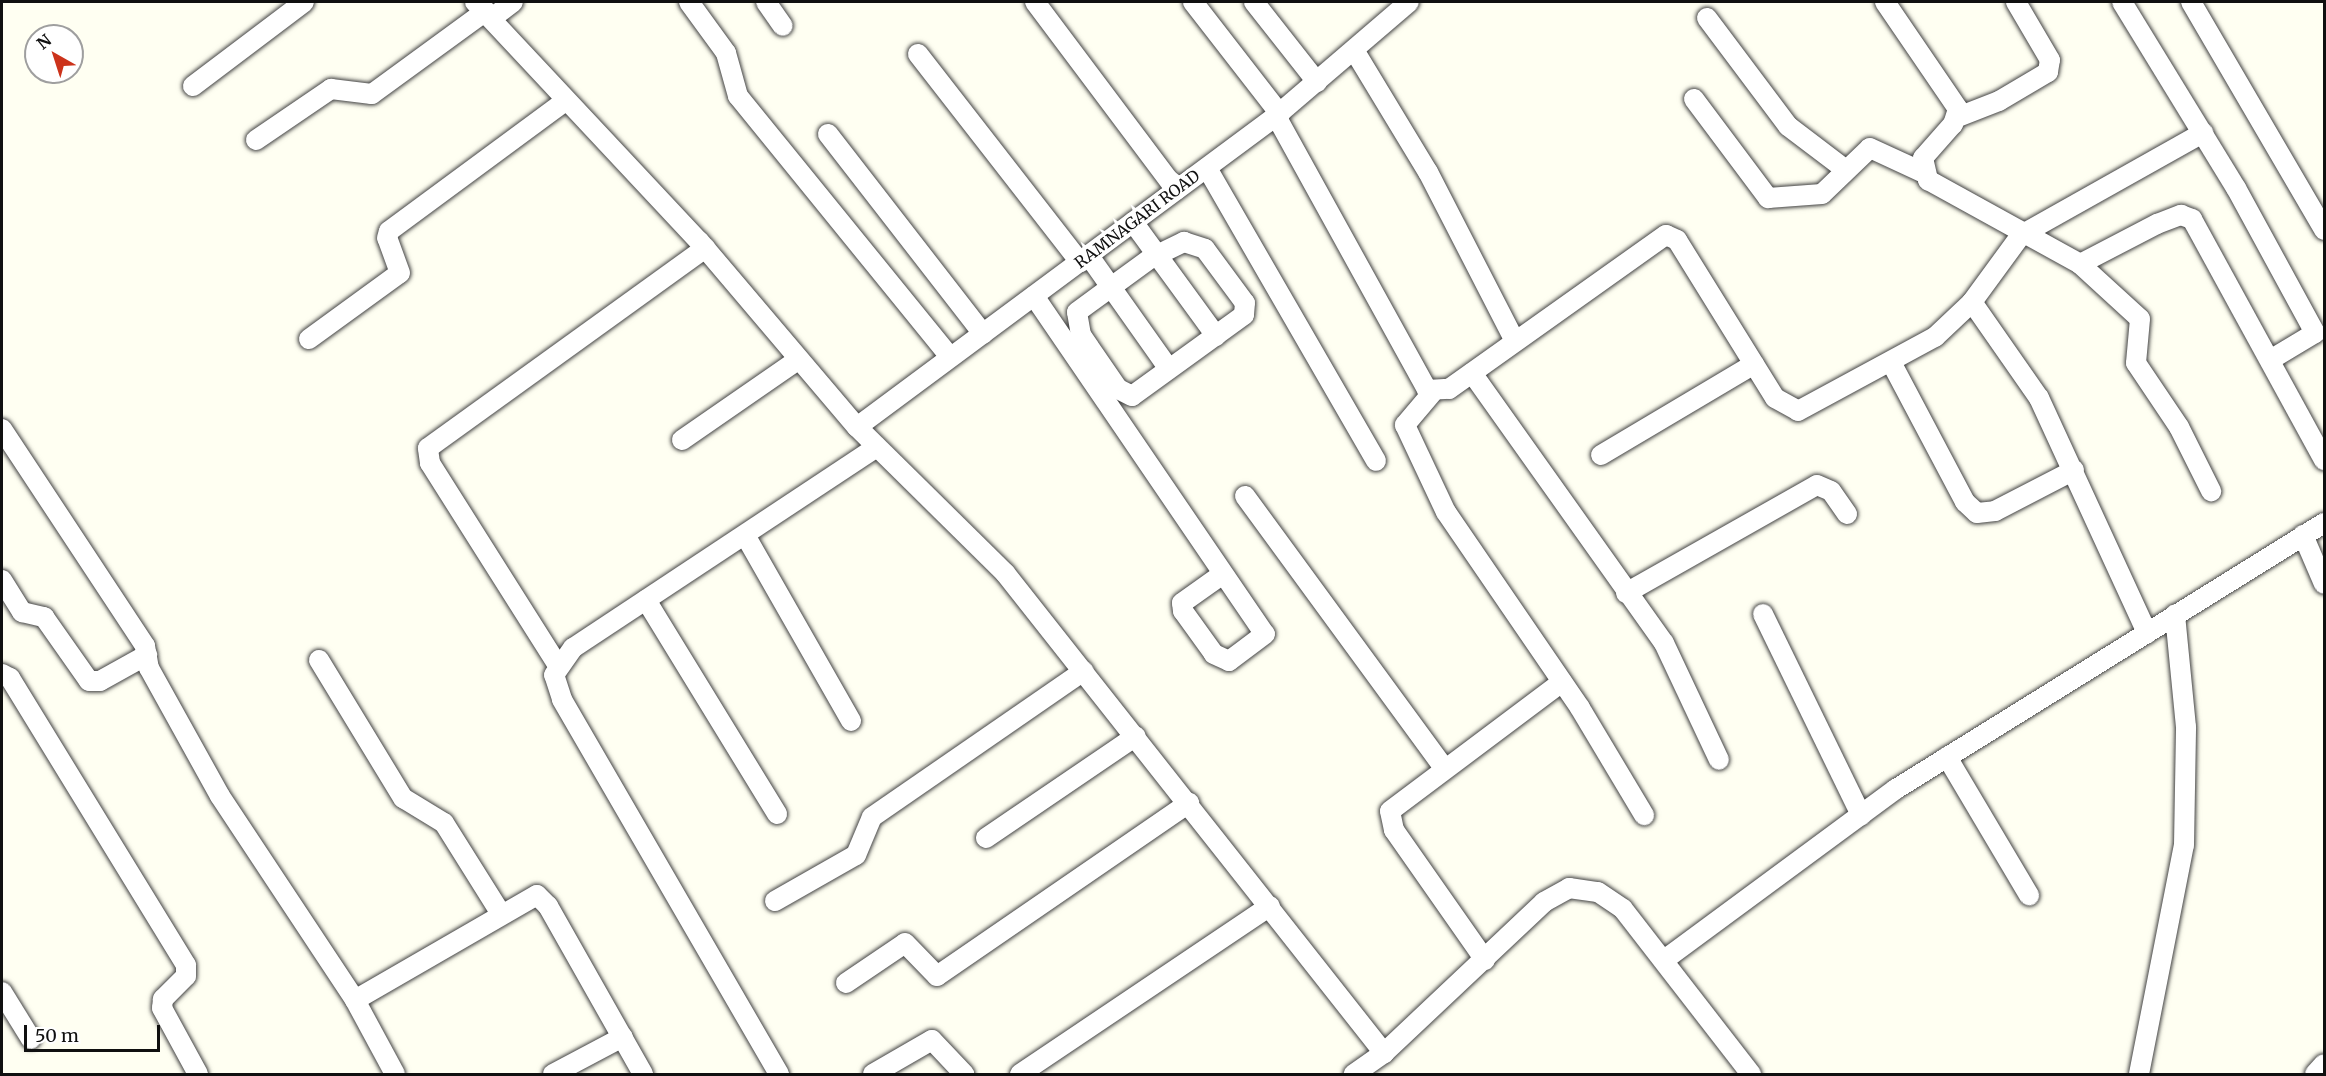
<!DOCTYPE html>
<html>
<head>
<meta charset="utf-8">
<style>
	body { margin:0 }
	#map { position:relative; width:2326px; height:1076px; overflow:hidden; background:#fffff2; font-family:Merriweather,serif }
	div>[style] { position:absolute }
	.roads { filter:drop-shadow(0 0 2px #434343) drop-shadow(0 0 2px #434343) }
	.minor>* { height:20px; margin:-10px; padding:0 10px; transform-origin:10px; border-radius:10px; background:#fff }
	span { translate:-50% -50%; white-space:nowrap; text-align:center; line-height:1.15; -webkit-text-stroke:6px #fff; paint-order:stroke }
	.street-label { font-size:16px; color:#101010 }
	.frame { position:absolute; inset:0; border:3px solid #101010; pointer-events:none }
	.north { position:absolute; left:24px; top:24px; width:60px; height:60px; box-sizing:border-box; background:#fff; border:2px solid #9f9f9f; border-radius:50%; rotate:321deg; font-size:16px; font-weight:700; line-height:24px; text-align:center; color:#101010 }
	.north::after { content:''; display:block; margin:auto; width:21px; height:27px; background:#cc331b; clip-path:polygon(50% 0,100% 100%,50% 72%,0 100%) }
	.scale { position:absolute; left:24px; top:1025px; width:136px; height:27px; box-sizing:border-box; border:3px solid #101010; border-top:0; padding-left:8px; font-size:18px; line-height:21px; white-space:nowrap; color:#101010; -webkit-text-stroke:4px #fff; paint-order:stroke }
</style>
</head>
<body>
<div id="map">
	<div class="roads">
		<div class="minor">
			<div style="left:475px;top:2px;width:328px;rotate:46.9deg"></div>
			<div style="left:699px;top:241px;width:244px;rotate:49.7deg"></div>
			<div style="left:857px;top:427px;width:208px;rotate:44.6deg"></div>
			<div style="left:1005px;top:573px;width:612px;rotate:51.71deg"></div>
			<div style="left:1384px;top:1053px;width:37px;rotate:145deg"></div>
			<div style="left:689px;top:2px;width:63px;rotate:54deg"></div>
			<div style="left:726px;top:53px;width:45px;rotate:74.4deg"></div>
			<div style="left:738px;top:96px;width:336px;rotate:50.9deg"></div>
			<div style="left:766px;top:2px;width:29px;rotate:55deg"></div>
			<div style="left:1035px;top:2px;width:235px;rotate:53.1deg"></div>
			<div style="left:1193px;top:2px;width:142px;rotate:52.2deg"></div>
			<div style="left:1254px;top:2px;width:102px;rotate:51.8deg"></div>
			<div style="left:1885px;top:2px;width:130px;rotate:55.7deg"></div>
			<div style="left:1958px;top:109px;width:16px;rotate:108deg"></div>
			<div style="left:1953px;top:124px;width:45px;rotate:131.4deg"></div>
			<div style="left:1923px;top:158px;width:23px;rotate:77deg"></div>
			<div style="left:1928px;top:180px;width:174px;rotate:28.9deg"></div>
			<div style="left:2080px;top:264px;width:87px;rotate:-27.5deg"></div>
			<div style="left:2157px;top:224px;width:26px;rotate:-21deg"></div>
			<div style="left:2181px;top:215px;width:12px;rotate:20deg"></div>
			<div style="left:2192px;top:219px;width:275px;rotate:61.3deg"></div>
			<div style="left:2122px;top:2px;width:218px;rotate:58.5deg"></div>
			<div style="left:2236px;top:188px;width:165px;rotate:61.4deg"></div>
			<div style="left:2315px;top:333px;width:52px;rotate:149deg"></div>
			<div style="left:2191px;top:2px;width:264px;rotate:59.7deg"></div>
			<div style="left:492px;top:18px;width:26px;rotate:-37deg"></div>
			<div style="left:1707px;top:18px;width:135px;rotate:53.1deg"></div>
			<div style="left:1788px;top:126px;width:73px;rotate:37.2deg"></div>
			<div style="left:1354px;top:50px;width:143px;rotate:58.8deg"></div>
			<div style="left:1428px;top:172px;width:190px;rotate:62.8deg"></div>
			<div style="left:918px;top:54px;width:264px;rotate:52.1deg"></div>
			<div style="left:193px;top:86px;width:139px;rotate:-37.1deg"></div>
			<div style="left:1694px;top:99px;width:124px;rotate:53.2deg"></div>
			<div style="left:1768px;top:198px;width:54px;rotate:-4.2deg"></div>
			<div style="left:1822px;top:194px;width:66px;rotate:-43.8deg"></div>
			<div style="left:1870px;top:148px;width:57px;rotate:24.8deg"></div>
			<div style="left:1276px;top:116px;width:313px;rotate:61.1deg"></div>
			<div style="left:1427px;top:390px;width:22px;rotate:-3deg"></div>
			<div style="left:1449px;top:389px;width:266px;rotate:-35.4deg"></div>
			<div style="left:1666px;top:235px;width:12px;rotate:24deg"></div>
			<div style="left:1677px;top:240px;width:186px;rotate:58.2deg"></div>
			<div style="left:1775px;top:398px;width:26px;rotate:29deg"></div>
			<div style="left:1798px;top:411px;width:156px;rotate:-28.4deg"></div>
			<div style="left:1935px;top:337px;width:51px;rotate:-43.4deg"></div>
			<div style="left:1972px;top:302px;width:83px;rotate:-53.8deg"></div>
			<div style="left:2021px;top:235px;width:209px;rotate:-29.3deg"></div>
			<div style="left:1958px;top:117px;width:44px;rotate:-21.3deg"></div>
			<div style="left:1999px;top:101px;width:57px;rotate:-30.6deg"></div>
			<div style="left:2048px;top:72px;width:12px;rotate:-81deg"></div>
			<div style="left:2050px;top:60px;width:67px;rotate:-120.4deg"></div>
			<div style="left:828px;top:134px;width:253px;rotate:52.2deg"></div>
			<div style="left:256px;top:140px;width:91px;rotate:-34.2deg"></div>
			<div style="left:331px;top:89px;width:41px;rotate:7deg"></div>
			<div style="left:372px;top:94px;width:141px;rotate:-36.1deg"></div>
			<div style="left:1207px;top:168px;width:338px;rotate:60deg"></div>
			<div style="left:1133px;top:222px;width:141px;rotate:53.9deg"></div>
			<div style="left:1184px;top:242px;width:22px;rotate:18deg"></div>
			<div style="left:1205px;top:249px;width:67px;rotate:53.5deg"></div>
			<div style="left:1245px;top:303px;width:12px;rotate:95deg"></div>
			<div style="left:1244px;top:315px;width:138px;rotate:144.1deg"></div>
			<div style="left:1132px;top:396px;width:16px;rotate:-153deg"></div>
			<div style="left:1118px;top:389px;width:65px;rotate:-124.4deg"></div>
			<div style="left:1081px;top:335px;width:23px;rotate:-100deg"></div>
			<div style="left:1077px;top:312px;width:92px;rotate:-36.1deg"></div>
			<div style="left:1151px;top:258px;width:37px;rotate:-26deg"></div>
			<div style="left:1089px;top:256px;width:138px;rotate:54.7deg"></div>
			<div style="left:2080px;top:264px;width:81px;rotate:42.5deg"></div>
			<div style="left:2140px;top:319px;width:44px;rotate:95.2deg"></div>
			<div style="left:2136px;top:363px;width:77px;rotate:56.1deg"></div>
			<div style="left:2179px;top:427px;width:72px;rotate:63.4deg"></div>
			<div style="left:1034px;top:296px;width:409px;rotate:55.7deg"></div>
			<div style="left:1265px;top:634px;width:45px;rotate:143.1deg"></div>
			<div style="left:1229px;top:661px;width:17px;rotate:-155deg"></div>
			<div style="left:1214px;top:654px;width:53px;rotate:-125.8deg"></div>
			<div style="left:1183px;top:611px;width:8px;rotate:-97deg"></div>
			<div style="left:1182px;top:603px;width:47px;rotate:-35.4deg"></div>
			<div style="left:1972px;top:302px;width:117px;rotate:55.1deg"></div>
			<div style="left:2039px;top:398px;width:259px;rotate:65.3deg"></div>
			<div style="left:309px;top:339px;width:112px;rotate:-36deg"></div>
			<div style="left:400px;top:273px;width:37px;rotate:-110deg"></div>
			<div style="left:387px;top:238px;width:7px;rotate:-74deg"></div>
			<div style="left:389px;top:231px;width:217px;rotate:-36.4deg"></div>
			<div style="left:1892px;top:364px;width:156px;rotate:62.1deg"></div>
			<div style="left:1965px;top:502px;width:16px;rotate:43deg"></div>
			<div style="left:1977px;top:513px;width:18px;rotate:-6deg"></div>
			<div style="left:1995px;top:511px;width:89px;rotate:-27.4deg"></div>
			<div style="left:1472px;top:373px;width:331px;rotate:54.6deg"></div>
			<div style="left:1664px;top:643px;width:129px;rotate:64.8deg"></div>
			<div style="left:1432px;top:393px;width:42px;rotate:130.2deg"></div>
			<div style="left:1405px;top:425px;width:96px;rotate:64.8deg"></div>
			<div style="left:1446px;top:512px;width:237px;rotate:55.6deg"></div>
			<div style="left:1580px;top:708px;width:125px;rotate:59.1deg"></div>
			<div style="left:857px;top:427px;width:522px;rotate:-36.58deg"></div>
			<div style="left:1276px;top:116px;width:175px;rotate:-40.6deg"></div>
			<div style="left:2px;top:429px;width:260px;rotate:56.6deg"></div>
			<div style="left:145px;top:646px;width:22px;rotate:80deg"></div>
			<div style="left:149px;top:668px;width:146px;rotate:61deg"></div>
			<div style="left:220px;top:796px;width:245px;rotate:56.5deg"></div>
			<div style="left:355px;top:1000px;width:84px;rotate:61.6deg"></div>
			<div style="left:682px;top:440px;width:142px;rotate:-34.7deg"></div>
			<div style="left:1601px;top:455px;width:178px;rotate:-30.7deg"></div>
			<div style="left:1245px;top:496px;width:338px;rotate:53.8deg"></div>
			<div style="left:745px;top:535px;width:214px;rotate:60.3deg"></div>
			<div style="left:2303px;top:535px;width:53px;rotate:66.8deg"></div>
			<div style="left:2px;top:580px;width:38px;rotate:58deg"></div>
			<div style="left:22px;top:612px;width:23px;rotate:13deg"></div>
			<div style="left:44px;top:617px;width:78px;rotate:54.9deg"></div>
			<div style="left:89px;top:681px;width:11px"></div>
			<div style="left:100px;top:681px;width:54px;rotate:-29deg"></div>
			<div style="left:1626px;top:593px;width:219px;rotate:-29.5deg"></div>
			<div style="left:1817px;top:485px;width:15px;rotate:23deg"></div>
			<div style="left:1831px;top:491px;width:28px;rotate:55deg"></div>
			<div style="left:646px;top:600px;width:251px;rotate:58.5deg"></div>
			<div style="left:1763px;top:614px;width:224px;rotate:64deg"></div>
			<div style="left:319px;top:660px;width:162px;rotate:58.7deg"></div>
			<div style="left:403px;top:798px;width:48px;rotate:31.4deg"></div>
			<div style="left:444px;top:823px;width:107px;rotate:57.9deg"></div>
			<div style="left:557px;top:664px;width:238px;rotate:-122.3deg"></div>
			<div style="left:430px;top:463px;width:15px;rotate:-98deg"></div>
			<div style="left:428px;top:448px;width:342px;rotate:-35.8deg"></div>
			<div style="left:2px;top:674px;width:9px;rotate:27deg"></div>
			<div style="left:10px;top:678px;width:337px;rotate:58.5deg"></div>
			<div style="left:186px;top:965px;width:11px;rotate:90deg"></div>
			<div style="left:186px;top:976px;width:33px;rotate:135deg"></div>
			<div style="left:163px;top:999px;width:9px;rotate:96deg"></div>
			<div style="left:162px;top:1008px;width:75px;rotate:61.4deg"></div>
			<div style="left:1947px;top:757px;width:161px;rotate:59.3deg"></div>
			<div style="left:986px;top:838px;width:181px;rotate:-34.2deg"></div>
			<div style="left:775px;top:901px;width:93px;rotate:-29.6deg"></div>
			<div style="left:856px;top:855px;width:41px;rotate:-67.2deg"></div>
			<div style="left:872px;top:817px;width:257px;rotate:-34.6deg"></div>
			<div style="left:1485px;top:960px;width:159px;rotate:-125deg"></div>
			<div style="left:1394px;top:830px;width:19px;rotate:-102deg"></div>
			<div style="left:1390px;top:811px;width:215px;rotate:-36.9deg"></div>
			<div style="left:1664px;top:960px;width:288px;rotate:-36.4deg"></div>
			<div style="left:1896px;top:789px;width:504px;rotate:-31.86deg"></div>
			<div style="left:846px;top:983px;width:71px;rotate:-34.1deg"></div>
			<div style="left:905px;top:943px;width:46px;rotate:45.9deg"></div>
			<div style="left:937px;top:976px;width:306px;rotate:-34.5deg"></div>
			<div style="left:2px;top:992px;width:55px;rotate:58.3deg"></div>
			<div style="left:355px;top:1000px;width:210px;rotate:-30deg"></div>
			<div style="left:537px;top:895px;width:16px;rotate:45deg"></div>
			<div style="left:548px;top:906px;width:193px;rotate:60.5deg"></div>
			<div style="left:1384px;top:1053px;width:220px;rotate:-43.3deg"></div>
			<div style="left:1544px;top:902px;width:29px;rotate:-29deg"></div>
			<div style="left:1569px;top:888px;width:29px;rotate:8deg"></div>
			<div style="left:1598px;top:892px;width:30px;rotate:34deg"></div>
			<div style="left:1623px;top:909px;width:209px;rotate:52.2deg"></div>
			<div style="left:553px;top:1074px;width:79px;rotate:-27.9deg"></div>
			<div style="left:779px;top:1074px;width:433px;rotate:-120.1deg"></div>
			<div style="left:562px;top:699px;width:25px;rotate:-108deg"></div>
			<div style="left:554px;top:675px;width:33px;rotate:-55deg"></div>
			<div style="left:573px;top:648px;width:364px;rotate:-33.5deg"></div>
			<div style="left:873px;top:1074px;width:68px;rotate:-30deg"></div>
			<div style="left:932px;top:1040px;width:47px;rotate:46.7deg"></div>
			<div style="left:1020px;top:1074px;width:301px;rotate:-33.9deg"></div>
			<div style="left:2139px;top:1074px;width:233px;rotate:-78.9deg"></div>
			<div style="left:2184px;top:845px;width:118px;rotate:-89deg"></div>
			<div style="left:2186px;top:727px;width:113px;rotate:-95.6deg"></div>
			<div style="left:2315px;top:1074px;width:13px;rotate:-48deg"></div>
		</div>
	</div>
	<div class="street-label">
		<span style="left:1137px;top:219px;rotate:-37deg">RAMNAGARI ROAD</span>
	</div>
	<div class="frame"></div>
	<div class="north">N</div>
	<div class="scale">50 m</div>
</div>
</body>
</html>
